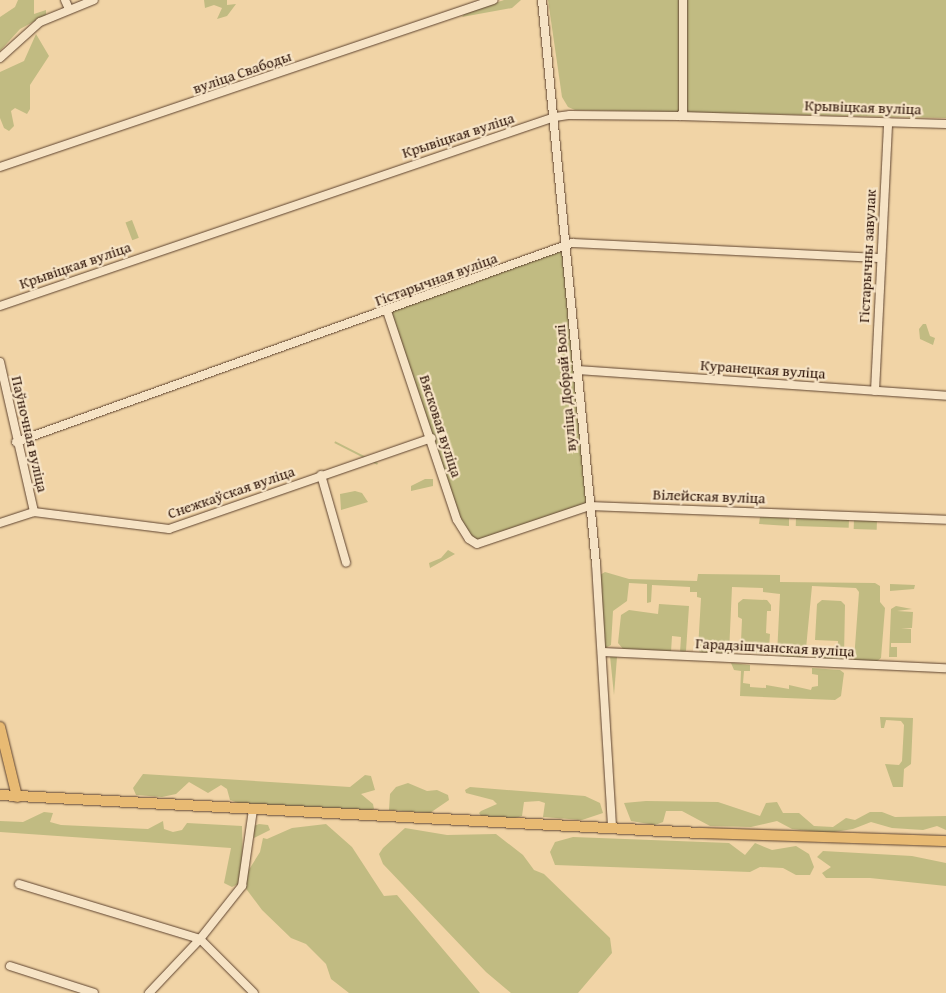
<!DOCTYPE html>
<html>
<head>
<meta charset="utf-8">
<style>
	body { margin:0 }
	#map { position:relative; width:946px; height:993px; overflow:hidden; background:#f1d4a6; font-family:"Gentium Book Plus",serif }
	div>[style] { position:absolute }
	.green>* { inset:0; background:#c1bb82; transform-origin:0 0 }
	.roads { filter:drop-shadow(0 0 1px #5e432f) drop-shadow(0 0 1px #5e432f) }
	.minor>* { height:8px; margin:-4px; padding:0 4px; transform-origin:4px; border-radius:4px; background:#f6e3c5 }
	.major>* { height:10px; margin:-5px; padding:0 5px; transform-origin:5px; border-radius:5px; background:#e8ba73 }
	span { translate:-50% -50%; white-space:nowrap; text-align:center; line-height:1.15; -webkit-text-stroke:4.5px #f6e3c5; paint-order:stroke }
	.street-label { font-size:15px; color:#2d1307 }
</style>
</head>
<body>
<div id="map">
	<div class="green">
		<div style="clip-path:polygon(18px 0,34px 0,34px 14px,46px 10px,46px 15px,20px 29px,0 51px,0 17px,15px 7px)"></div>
		<div style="clip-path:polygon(204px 0,227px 0,227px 5px,236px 4px,227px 16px,217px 19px,222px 8px,214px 5px,205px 8px)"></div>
		<div style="clip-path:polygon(504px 0,521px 0,512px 8px,462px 17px,465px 13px)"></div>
		<div style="clip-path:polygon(548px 0,946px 0,946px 118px,575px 110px,568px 107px,562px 97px)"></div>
		<div style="clip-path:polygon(36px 34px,49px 56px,30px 85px,30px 109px,27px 114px,15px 108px,11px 111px,14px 126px,9px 131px,4px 128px,0 118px,0 72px,24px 61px)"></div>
		<div style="left:132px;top:220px;width:19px;height:7px;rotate:69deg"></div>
		<div style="clip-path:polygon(565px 246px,589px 506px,477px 544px,465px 534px,387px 311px)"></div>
		<div style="clip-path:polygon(923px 324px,926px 324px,930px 336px,935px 338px,933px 345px,920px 339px,919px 329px)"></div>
		<div style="left:378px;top:463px;width:2px;height:48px;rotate:117deg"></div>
		<div style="clip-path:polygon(425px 479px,433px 479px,433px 486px,411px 491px,411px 486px)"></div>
		<div style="clip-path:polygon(355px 491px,362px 493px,368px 502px,341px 510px,340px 494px)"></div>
		<div style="clip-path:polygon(760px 517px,789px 518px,789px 526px,759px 524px)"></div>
		<div style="left:796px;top:518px;width:53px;height:8px;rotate:2deg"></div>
		<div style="left:854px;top:520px;width:23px;height:9px;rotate:2deg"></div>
		<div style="clip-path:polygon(448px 550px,455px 554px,430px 568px,429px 563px,441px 558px)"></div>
		<div style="clip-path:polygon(605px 572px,629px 579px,697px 581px,698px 574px,780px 575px,780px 582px,875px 583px,880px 586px,880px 602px,885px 608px,881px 658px,876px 662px,854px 660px,859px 592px,856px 588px,812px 586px,805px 659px,777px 655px,780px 594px,763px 592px,763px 588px,732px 587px,729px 653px,701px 654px,698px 649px,701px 598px,697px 597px,697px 592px,690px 592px,690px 587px,652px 585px,651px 602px,647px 603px,647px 584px,629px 583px,627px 601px,613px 611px,611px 645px,605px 648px,600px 575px)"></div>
		<div style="clip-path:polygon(890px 584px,915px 585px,914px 589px,890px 591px)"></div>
		<div style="clip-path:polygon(743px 599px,767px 600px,771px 605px,771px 611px,767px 611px,766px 633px,770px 634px,769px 648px,765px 654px,735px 651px,736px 643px,741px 642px,742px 619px,738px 617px,738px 603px)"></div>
		<div style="clip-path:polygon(822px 600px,841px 601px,845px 605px,844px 656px,840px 661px,814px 658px,814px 655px,837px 656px,838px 641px,815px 640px,817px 604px)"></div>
		<div style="clip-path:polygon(659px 604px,689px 606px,686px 651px,680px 653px,681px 637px,672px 636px,671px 652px,623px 649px,618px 643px,621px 615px,629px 610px,658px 614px)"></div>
		<div style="clip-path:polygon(896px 606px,912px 609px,897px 611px,913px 612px,912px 628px,901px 628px,911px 629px,911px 643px,891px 643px,891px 647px,897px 647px,897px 657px,889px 657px,891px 609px)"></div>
		<div style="clip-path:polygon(610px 656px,617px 657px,614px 695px)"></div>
		<div style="clip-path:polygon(731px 663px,750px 665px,750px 671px,744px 671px,743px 683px,750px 684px,750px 687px,766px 688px,766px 685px,789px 689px,789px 685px,811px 690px,812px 687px,818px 686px,818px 675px,812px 674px,812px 668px,840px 670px,844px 673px,841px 696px,835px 700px,740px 696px,741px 671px,734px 670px)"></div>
		<div style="clip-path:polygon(880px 717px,913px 718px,911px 764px,904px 769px,903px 787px,893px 787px,885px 764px,899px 765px,902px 761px,904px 725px,901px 721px,886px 720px,884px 728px,881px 728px)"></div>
		<div style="clip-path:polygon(143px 774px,350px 787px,365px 775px,371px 776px,375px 790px,361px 794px,373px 804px,374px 809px,369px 811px,238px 803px,230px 800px,227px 789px,221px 785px,208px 793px,189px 782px,176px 794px,162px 797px,136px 795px,133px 788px)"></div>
		<div style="clip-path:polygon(408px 783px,427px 791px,437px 790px,448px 795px,449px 800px,430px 813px,389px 810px,390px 794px,396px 787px)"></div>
		<div style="clip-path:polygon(470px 787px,585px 796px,600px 803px,603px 813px,582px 820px,543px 817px,545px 803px,539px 801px,524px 802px,522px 816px,512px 819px,481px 816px,479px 813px,481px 811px,497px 804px,493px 800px,466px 793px,465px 790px)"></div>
		<div style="clip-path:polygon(646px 801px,718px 802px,760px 816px,766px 803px,777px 802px,783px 813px,799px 813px,814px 826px,833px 827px,846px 818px,855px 820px,870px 812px,882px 812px,895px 817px,946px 816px,946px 830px,937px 826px,923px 830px,892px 828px,871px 822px,853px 829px,828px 833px,792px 829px,777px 821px,751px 827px,710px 826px,682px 811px,666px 811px,663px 822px,655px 825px,631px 821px,624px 803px)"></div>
		<div style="clip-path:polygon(44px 812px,53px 813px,50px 822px,61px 825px,148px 829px,163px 821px,164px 829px,173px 832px,182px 830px,187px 823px,242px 826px,243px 869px,240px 883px,232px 887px,224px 883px,231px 848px,0 832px,0 821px,23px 822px)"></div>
		<div style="clip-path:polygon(259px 824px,268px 825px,270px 830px,254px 838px,254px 826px)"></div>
		<div style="clip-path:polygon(326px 824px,352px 847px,384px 896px,397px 895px,480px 993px,349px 993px,331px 979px,326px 964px,306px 944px,291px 938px,262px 910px,244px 886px,245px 876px,260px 852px,263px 838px,267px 839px,292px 828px)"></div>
		<div style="clip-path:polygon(405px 828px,447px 835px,496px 834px,523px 855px,534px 870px,544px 874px,610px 938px,612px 953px,578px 993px,511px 993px,486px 972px,383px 864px,379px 854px,383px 848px)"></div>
		<div style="clip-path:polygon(573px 837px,729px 843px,745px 855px,755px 843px,772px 850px,796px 846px,809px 854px,814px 867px,810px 875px,796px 875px,783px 868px,760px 867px,750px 872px,555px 865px,550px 852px,555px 842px)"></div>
		<div style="clip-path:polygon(823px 851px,912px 856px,946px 863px,946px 886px,870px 878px,826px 878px,822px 873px,831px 867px,817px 857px)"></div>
	</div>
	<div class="roads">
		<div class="minor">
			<div style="left:65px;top:0;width:10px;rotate:66deg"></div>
			<div style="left:542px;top:0;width:567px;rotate:84.53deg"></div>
			<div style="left:596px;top:564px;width:264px;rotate:86.5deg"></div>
			<div style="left:0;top:58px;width:54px;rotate:-42deg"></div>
			<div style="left:40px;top:22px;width:58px;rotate:-22.2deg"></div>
			<div style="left:680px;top:116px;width:5px;rotate:-53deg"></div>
			<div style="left:683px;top:112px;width:112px;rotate:-90deg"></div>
			<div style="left:0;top:167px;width:521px;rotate:-18.71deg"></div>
			<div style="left:0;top:306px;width:586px;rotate:-18.81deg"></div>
			<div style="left:555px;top:117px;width:15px;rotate:-8deg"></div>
			<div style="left:570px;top:115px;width:110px;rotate:0.5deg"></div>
			<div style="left:680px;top:116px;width:266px;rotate:1.7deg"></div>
			<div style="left:387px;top:311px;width:220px;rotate:71.5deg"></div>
			<div style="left:457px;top:520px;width:22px;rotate:58deg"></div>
			<div style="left:469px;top:539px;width:9px;rotate:32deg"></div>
			<div style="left:477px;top:544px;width:118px;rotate:-18.7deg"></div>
			<div style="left:589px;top:506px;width:357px;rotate:2.2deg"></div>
			<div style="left:0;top:362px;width:154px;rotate:77.2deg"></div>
			<div style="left:578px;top:370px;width:369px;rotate:4deg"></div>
			<div style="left:875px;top:391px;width:269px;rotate:-87.2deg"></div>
			<div style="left:16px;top:442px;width:591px;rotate:-19.69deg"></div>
			<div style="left:572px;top:243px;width:308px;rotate:2.8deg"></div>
			<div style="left:321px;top:475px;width:91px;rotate:74deg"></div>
			<div style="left:0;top:523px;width:36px;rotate:-18deg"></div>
			<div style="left:34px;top:512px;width:136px;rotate:7.2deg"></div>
			<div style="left:169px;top:529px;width:278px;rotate:-19.1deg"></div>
			<div style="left:602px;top:652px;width:344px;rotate:2.7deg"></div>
			<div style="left:19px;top:884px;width:189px;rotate:16.9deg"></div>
			<div style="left:200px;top:939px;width:76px;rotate:45deg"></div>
			<div style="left:10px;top:966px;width:88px;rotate:17.8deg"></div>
			<div style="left:149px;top:993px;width:74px;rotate:-46.6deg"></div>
			<div style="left:200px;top:939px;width:68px;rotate:-51.6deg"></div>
			<div style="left:242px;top:886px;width:77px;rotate:-81.8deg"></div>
		</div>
		<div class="major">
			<div style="left:0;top:727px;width:72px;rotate:76.3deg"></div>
			<div style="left:0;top:795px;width:701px;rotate:3.11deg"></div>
			<div style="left:700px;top:833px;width:246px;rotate:1.9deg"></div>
		</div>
	</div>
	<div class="street-label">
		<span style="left:242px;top:72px;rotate:-19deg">вуліца Свабоды</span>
		<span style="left:863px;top:107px;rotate:2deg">Крывіцкая вуліца</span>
		<span style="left:458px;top:135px;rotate:-18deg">Крывіцкая вуліца</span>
		<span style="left:867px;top:256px;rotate:-87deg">Гістарычны завулак</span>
		<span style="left:75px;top:265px;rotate:-19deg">Крывіцкая вуліца</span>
		<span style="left:436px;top:279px;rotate:-20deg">Гістарычная вуліца</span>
		<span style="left:763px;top:369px;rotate:4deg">Куранецкая вуліца</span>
		<span style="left:565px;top:388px;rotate:-95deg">вуліца Добрай Волі</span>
		<span style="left:441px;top:426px;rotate:72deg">Вясковая вуліца</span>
		<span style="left:30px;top:434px;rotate:77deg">Паўночная вуліца</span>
		<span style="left:231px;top:492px;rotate:-19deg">Снежкаўская вуліца</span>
		<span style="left:709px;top:496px;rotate:2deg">Вілейская вуліца</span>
		<span style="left:775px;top:647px;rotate:3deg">Гарадзішчанская вуліца</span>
	</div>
</div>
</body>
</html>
